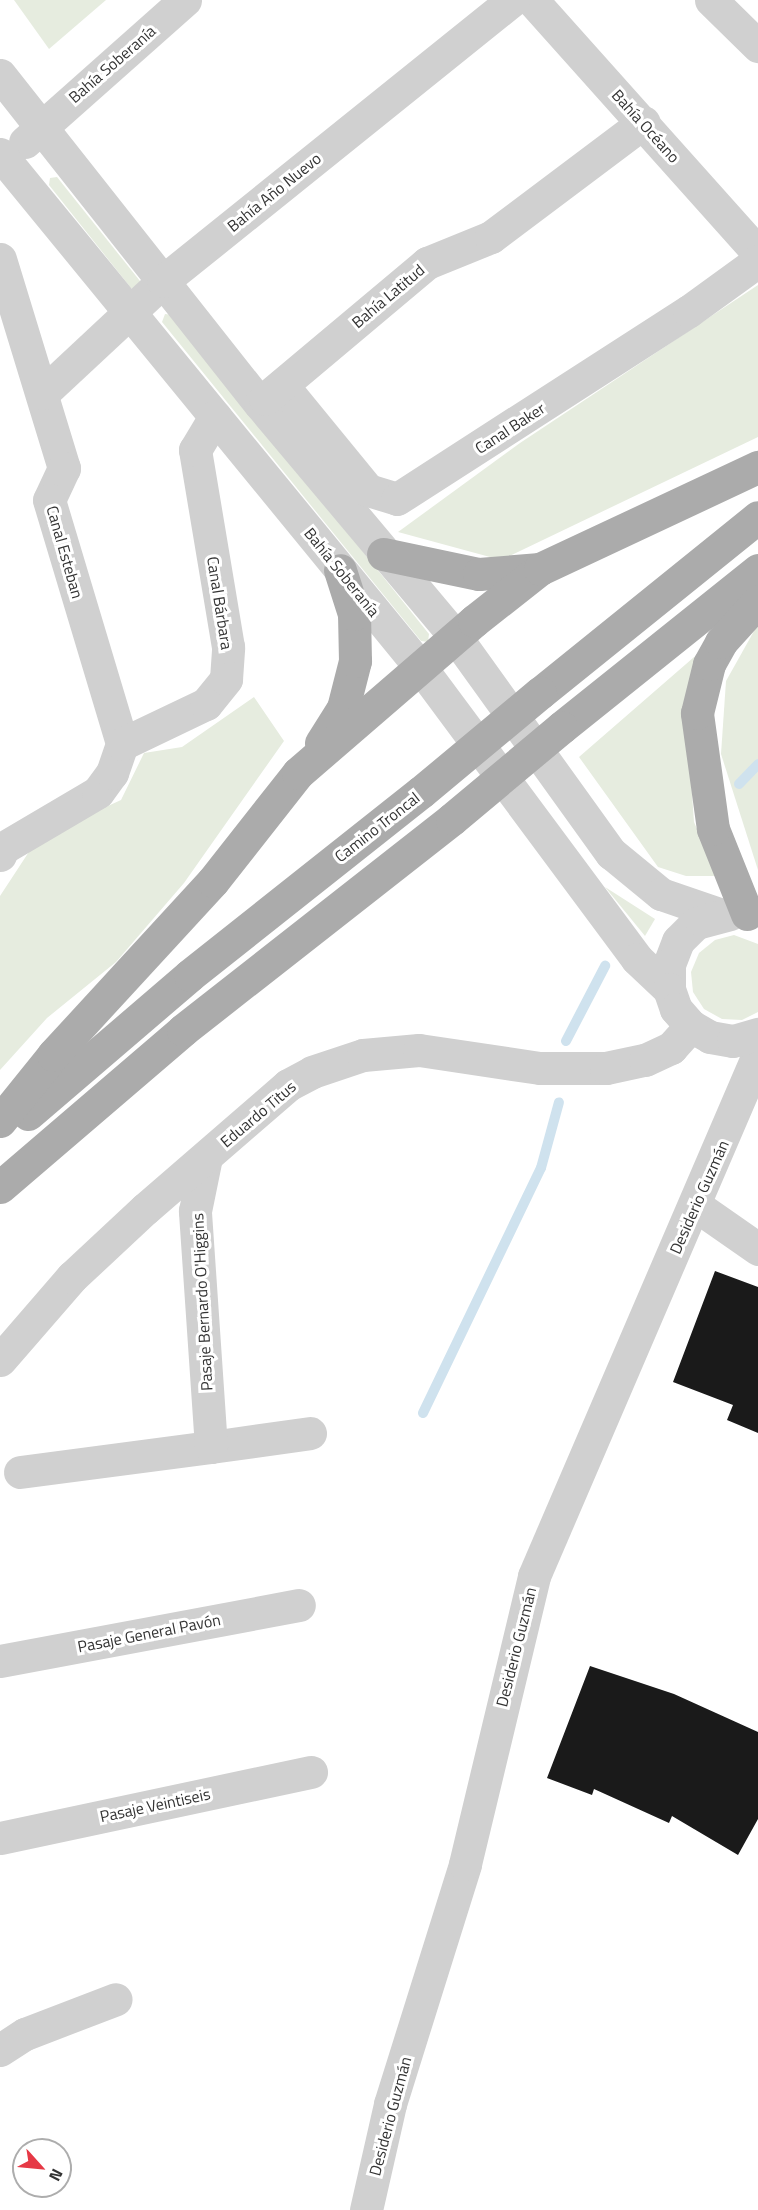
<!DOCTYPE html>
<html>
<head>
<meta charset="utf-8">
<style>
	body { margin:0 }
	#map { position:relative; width:758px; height:2210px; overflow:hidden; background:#fff; font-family:"Titillium Web",sans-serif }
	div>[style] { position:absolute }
	.green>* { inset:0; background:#e6ecdf }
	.stream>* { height:10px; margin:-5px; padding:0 5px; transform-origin:5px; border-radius:5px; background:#cfe2ee }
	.building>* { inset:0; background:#1a1a1a }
	.minor>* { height:33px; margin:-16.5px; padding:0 16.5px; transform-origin:16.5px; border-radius:16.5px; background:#d0d0d0 }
	.tertiary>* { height:33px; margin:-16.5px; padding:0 16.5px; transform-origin:16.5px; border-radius:16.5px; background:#d0d0d0 }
	.primary>* { height:33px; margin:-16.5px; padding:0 16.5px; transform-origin:16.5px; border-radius:16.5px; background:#ababab }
	.primary-bridge>* { height:33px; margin:-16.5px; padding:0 16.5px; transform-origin:16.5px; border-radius:16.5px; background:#ababab }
	span { translate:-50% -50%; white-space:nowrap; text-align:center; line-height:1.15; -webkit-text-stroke:6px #fff; paint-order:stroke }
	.street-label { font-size:16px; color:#333 }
	.north { position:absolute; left:12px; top:2138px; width:60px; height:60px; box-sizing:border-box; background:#fff; border:2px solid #adadad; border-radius:50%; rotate:117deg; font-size:16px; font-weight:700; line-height:24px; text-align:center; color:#333 }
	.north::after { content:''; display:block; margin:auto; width:21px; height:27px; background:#e63946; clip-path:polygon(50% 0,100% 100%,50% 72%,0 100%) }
</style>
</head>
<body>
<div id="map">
	<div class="green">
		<div style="clip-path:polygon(14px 0,106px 0,49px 49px)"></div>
		<div style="clip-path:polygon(57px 177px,140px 281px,138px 289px,131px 288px,49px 185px,50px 178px)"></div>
		<div style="clip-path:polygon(758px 285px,758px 437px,501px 560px,398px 532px,520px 443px)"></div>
		<div style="clip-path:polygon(165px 314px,173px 315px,429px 634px,428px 642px,421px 641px,162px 322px)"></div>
		<div style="clip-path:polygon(758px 624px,758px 870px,721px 754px,726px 681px)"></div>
		<div style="clip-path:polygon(701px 651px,687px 723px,694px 822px,717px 876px,686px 876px,658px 867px,579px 757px)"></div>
		<div style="clip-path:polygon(254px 697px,284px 741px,184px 883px,116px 962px,47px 1018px,0 1070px,0 896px,38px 838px,121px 800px,144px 753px,182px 747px)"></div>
		<div style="clip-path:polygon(605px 887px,655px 919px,645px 936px)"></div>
		<div style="clip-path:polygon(734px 935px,758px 944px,758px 1012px,742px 1020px,722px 1019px,704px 1009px,693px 992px,691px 972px,699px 953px,715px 940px)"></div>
	</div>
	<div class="stream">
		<div style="left:739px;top:784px;width:28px;rotate:-46deg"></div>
		<div style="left:566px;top:1041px;width:85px;rotate:-62.5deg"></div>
		<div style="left:423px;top:1413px;width:272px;rotate:-64.3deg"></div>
		<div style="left:541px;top:1168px;width:68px;rotate:-74.7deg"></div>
	</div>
	<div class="building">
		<div style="clip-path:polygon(715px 1271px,758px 1287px,758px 1433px,727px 1420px,733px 1405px,673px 1382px)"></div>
		<div style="clip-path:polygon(590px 1666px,674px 1694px,758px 1732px,758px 1819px,738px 1855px,672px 1816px,669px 1823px,594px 1789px,592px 1795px,547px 1778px)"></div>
	</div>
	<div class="minor">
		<div style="left:532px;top:0;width:339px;rotate:48.2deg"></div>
		<div style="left:711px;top:0;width:66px;rotate:44.4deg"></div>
		<div style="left:0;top:75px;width:419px;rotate:51.7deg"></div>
		<div style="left:260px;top:404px;width:307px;rotate:50deg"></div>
		<div style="left:25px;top:142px;width:214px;rotate:-41.6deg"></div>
		<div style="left:0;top:154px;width:664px;rotate:50.68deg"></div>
		<div style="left:0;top:259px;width:219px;rotate:73deg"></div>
		<div style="left:64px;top:468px;width:35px;rotate:115deg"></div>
		<div style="left:49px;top:500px;width:255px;rotate:73.3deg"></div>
		<div style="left:282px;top:385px;width:136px;rotate:50.7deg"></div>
		<div style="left:368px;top:490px;width:30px;rotate:17deg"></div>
		<div style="left:397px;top:499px;width:347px;rotate:-32.8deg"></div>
		<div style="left:689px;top:311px;width:85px;rotate:-35.9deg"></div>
		<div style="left:43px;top:393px;width:164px;rotate:-43deg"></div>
		<div style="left:163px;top:281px;width:449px;rotate:-38.8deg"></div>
		<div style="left:265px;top:399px;width:212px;rotate:-40deg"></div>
		<div style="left:427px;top:263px;width:69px;rotate:-22.1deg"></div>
		<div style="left:491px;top:237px;width:191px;rotate:-36.9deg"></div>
		<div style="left:0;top:855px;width:8px;rotate:-67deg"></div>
		<div style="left:3px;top:848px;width:110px;rotate:-30.5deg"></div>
		<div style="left:98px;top:792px;width:24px;rotate:-54deg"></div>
		<div style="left:112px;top:773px;width:31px;rotate:-71deg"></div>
		<div style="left:122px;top:744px;width:93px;rotate:-25.5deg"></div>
		<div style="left:206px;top:704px;width:32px;rotate:-51deg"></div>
		<div style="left:226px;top:679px;width:32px;rotate:-86deg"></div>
		<div style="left:228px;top:647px;width:200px;rotate:-99.5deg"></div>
		<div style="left:195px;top:450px;width:39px;rotate:-59deg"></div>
		<div style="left:695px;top:1205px;width:77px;rotate:34.9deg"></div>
		<div style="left:211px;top:1447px;width:100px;rotate:-8deg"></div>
		<div style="left:20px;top:1472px;width:193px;rotate:-7.5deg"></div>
		<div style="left:211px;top:1447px;width:237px;rotate:-93.9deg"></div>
		<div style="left:195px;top:1211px;width:55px;rotate:-78.5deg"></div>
		<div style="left:0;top:1661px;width:304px;rotate:-10.6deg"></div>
		<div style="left:0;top:1838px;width:318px;rotate:-12deg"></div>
		<div style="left:0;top:2050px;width:30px;rotate:-33deg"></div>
		<div style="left:25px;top:2034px;width:97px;rotate:-21deg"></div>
		<div style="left:366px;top:2210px;width:109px;rotate:-77.2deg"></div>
		<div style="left:390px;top:2104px;width:251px;rotate:-72.6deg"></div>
		<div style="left:465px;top:1864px;width:296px;rotate:-76.5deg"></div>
		<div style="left:534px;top:1576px;width:567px;rotate:-66.74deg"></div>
	</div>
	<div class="tertiary">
		<div style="left:457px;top:639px;width:264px;rotate:54.3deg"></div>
		<div style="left:611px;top:853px;width:65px;rotate:39.4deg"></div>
		<div style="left:661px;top:894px;width:61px;rotate:19deg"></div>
		<div style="left:421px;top:668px;width:362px;rotate:53.4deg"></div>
		<div style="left:637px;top:959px;width:44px;rotate:43.2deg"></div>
		<div style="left:730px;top:914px;width:35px;rotate:165deg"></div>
		<div style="left:696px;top:923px;width:25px;rotate:135deg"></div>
		<div style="left:678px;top:941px;width:25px;rotate:111deg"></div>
		<div style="left:669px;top:964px;width:25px;rotate:90deg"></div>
		<div style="left:669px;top:989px;width:21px;rotate:71deg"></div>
		<div style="left:676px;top:1009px;width:23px;rotate:49deg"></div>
		<div style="left:691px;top:1026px;width:22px;rotate:30deg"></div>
		<div style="left:710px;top:1037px;width:23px;rotate:10deg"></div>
		<div style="left:733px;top:1041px;width:26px;rotate:-16deg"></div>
		<div style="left:0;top:1360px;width:110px;rotate:-49.1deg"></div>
		<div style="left:72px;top:1277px;width:100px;rotate:-43deg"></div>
		<div style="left:145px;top:1209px;width:189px;rotate:-40.9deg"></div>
		<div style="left:288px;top:1085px;width:27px;rotate:-28deg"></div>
		<div style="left:312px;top:1072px;width:54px;rotate:-18.4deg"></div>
		<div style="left:363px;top:1055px;width:56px;rotate:-5.1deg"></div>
		<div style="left:419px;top:1050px;width:122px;rotate:8.5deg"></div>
		<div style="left:540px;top:1068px;width:66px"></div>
		<div style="left:606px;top:1068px;width:40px;rotate:-12deg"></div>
		<div style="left:645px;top:1060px;width:29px;rotate:-25deg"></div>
		<div style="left:671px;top:1048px;width:30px;rotate:-48deg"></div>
	</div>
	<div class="primary">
		<div style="left:383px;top:554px;width:98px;rotate:11.8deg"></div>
		<div style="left:479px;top:574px;width:61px;rotate:-4.7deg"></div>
		<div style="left:540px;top:693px;width:280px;rotate:-38.9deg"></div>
		<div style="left:562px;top:727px;width:251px;rotate:-38.7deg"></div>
		<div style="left:321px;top:743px;width:41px;rotate:-57.8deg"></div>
		<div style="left:343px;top:708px;width:49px;rotate:-75.7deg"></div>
		<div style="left:355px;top:661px;width:47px;rotate:-91.2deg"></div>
		<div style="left:354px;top:614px;width:46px;rotate:-107.7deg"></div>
		<div style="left:747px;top:914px;width:92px;rotate:-111.8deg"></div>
		<div style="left:713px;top:829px;width:117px;rotate:-97.9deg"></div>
		<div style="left:697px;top:713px;width:50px;rotate:-76.2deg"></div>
		<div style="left:709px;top:664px;width:25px;rotate:-61deg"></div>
		<div style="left:721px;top:642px;width:55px;rotate:-47.9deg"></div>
		<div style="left:28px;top:1114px;width:213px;rotate:-40.6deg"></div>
		<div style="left:190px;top:975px;width:295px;rotate:-38.4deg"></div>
		<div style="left:0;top:1121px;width:85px;rotate:-51.2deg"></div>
		<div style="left:53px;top:1055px;width:236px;rotate:-47.4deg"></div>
		<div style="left:213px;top:881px;width:137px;rotate:-51.8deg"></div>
		<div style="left:298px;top:773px;width:233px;rotate:-40.8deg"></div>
		<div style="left:474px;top:621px;width:84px;rotate:-38.2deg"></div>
		<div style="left:540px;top:569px;width:241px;rotate:-25.1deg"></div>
		<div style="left:0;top:1187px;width:241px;rotate:-40.6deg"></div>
		<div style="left:183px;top:1030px;width:342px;rotate:-38.1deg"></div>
	</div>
	<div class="primary-bridge">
		<div style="left:421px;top:792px;width:155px;rotate:-39.8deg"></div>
		<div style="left:452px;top:819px;width:143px;rotate:-39.9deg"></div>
	</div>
	<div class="street-label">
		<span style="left:112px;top:64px;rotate:-41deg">Bahía Soberanía</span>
		<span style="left:646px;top:126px;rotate:48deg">Bahía Océano</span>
		<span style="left:274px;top:192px;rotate:-39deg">Bahía Año Nuevo</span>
		<span style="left:388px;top:296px;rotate:-40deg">Bahía Latitud</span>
		<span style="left:510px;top:428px;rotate:-33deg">Canal Baker</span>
		<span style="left:65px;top:552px;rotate:74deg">Canal Esteban</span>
		<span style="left:342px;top:572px;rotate:51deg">Bahía Soberanía</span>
		<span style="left:220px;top:603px;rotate:81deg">Canal Bárbara</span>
		<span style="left:377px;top:827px;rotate:-38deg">Camino Troncal</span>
		<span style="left:258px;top:1114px;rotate:-40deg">Eduardo Titus</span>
		<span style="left:699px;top:1197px;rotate:-66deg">Desiderio Guzmán</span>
		<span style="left:202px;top:1302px;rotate:-93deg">Pasaje Bernardo O'Higgins</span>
		<span style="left:149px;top:1633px;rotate:-11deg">Pasaje General Pavón</span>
		<span style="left:516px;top:1647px;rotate:-76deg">Desiderio Guzmán</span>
		<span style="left:155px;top:1805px;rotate:-12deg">Pasaje Veintiseis</span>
		<span style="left:390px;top:2116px;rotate:-75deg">Desiderio Guzmán</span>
	</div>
	<div class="north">N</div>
</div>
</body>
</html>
